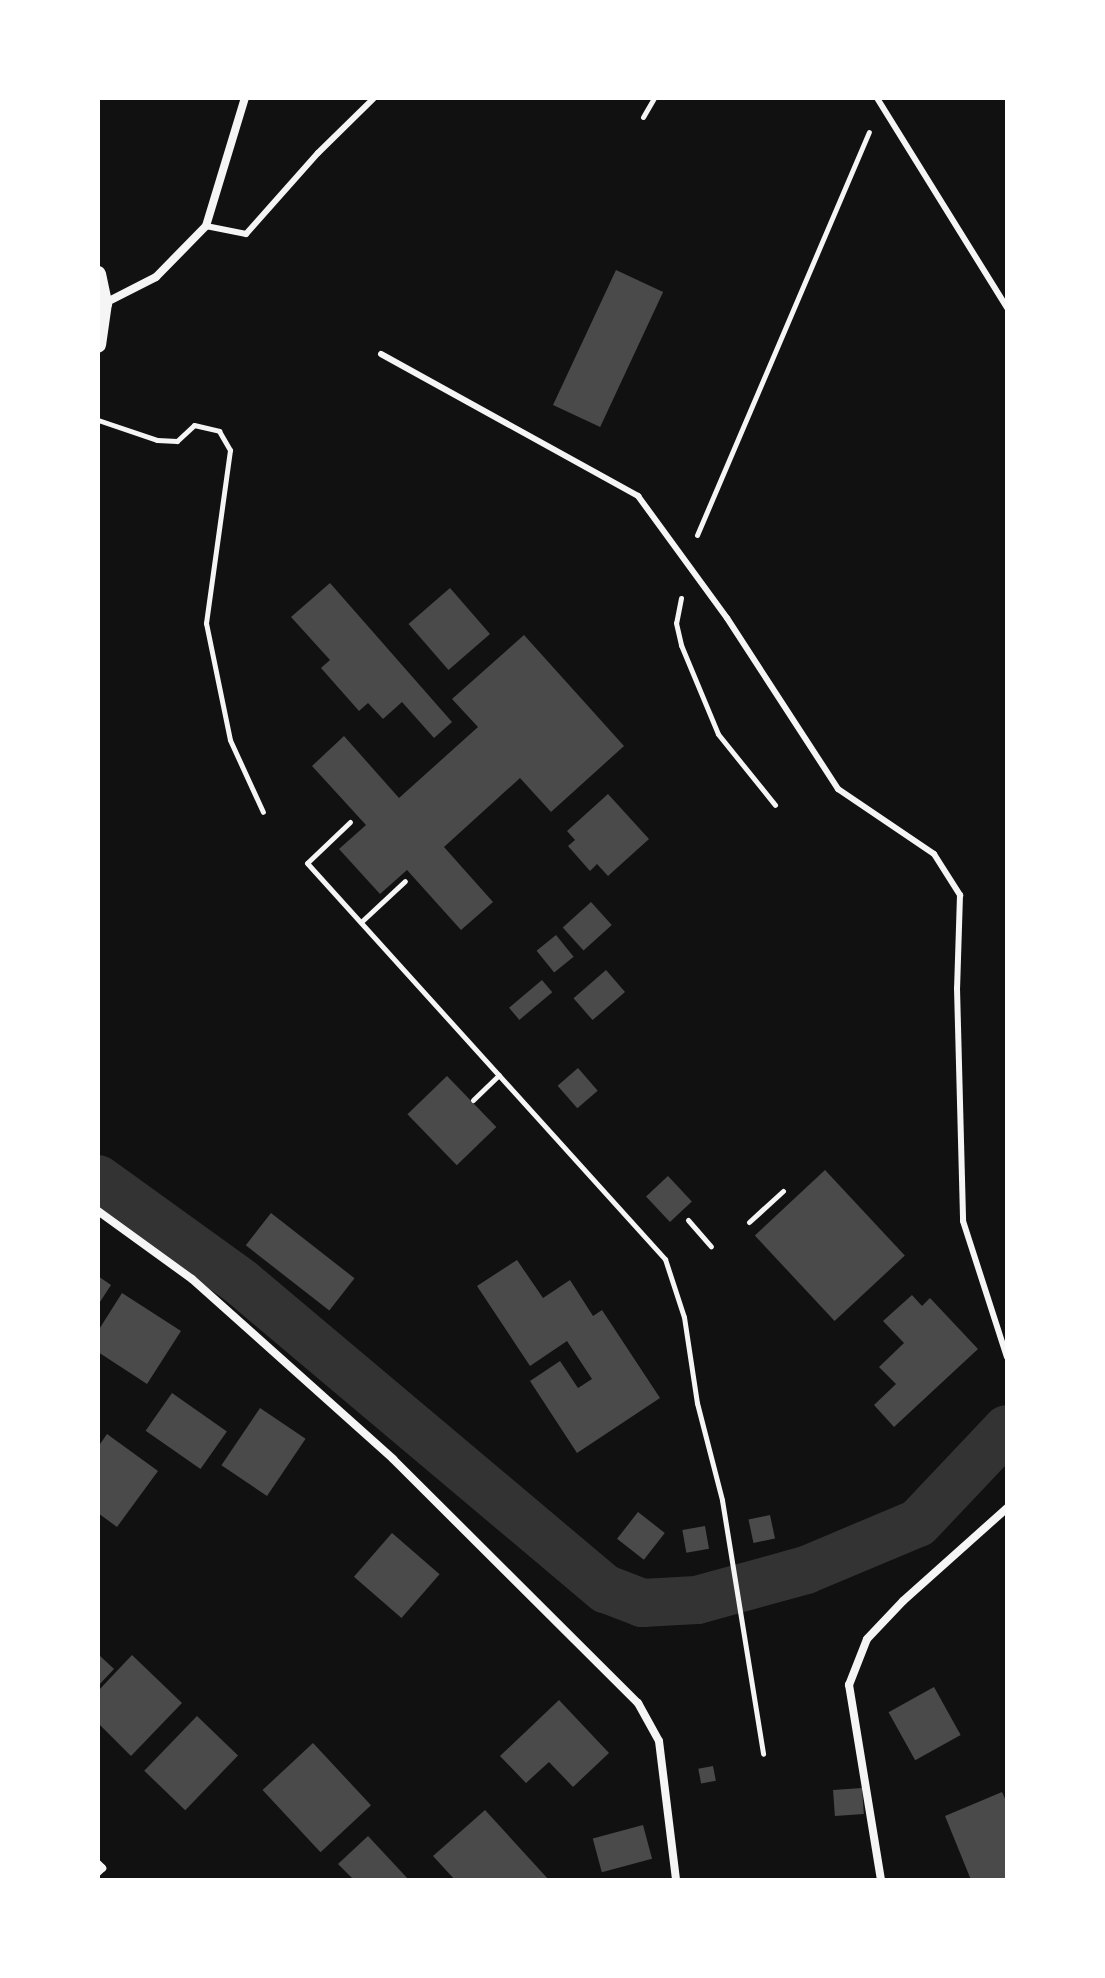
<!DOCTYPE html>
<html>
<head>
<meta charset="utf-8">
<style>
	body { margin:0 }
	#map { position:relative; width:1105px; height:1978px; overflow:hidden; background:#111; font-family:"Varela Round",sans-serif }
	div>[style] { position:absolute }
	.canal>* { height:48px; margin:-24px; padding:0 24px; transform-origin:24px; border-radius:24px; background:#333 }
	.building>* { inset:0; background:#4a4a4a; transform-origin:0 0 }
	.path>* { height:5px; margin:-2.5px; padding:0 2.5px; transform-origin:2.5px; border-radius:2.5px; background:#f5f5f5 }
	.service>* { height:6px; margin:-3px; padding:0 3px; transform-origin:3px; border-radius:3px; background:#f5f5f5 }
	.minor>* { height:8px; margin:-4px; padding:0 4px; transform-origin:4px; border-radius:4px; background:#f5f5f5 }
	.secondary>* { height:16px; margin:-8px; padding:0 8px; transform-origin:8px; border-radius:8px; background:#f5f5f5 }
	span { translate:-50% -50%; white-space:nowrap; text-align:center; line-height:1.15; -webkit-text-stroke:6px #fff; paint-order:stroke }
	.frame { position:absolute; inset:0; border:100px solid #fff; pointer-events:none }
</style>
</head>
<body>
<div id="map">
	<div class="canal">
		<div style="left:98px;top:1179px;width:178px;rotate:35.8deg"></div>
		<div style="left:242px;top:1283px;width:476px;rotate:40.1deg"></div>
		<div style="left:606px;top:1589px;width:39px;rotate:21deg"></div>
		<div style="left:642px;top:1603px;width:55px;rotate:-3.1deg"></div>
		<div style="left:697px;top:1600px;width:113px;rotate:-15.4deg"></div>
		<div style="left:806px;top:1570px;width:121px;rotate:-22.8deg"></div>
		<div style="left:918px;top:1523px;width:129px;rotate:-46.6deg"></div>
	</div>
	<div class="building">
		<div style="left:616px;top:270px;width:52px;height:149px;rotate:25deg"></div>
		<div style="clip-path:polygon(330px 583px,452px 722px,434px 738px,402px 702px,383px 719px,368px 703px,359px 711px,321px 668px,330px 660px,291px 617px)"></div>
		<div style="left:450px;top:588px;width:61px;height:55px;rotate:49deg"></div>
		<div style="clip-path:polygon(524px 635px,624px 746px,551px 812px,520px 778px,444px 847px,493px 902px,461px 930px,407px 870px,380px 894px,339px 849px,366px 825px,312px 766px,344px 736px,399px 798px,478px 727px,452px 699px)"></div>
		<div style="clip-path:polygon(608px 794px,649px 839px,608px 876px,597px 864px,590px 871px,568px 846px,575px 840px,567px 831px)"></div>
		<div style="left:591px;top:902px;width:31px;height:38px;rotate:48deg"></div>
		<div style="left:556px;top:935px;width:28px;height:25px;rotate:51deg"></div>
		<div style="left:606px;top:970px;width:29px;height:43px;rotate:49deg"></div>
		<div style="left:542px;top:980px;width:16px;height:43px;rotate:50deg"></div>
		<div style="left:578px;top:1068px;width:30px;height:27px;rotate:49deg"></div>
		<div style="left:447px;top:1076px;width:71px;height:55px;rotate:46deg"></div>
		<div style="left:825px;top:1170px;width:117px;height:96px;rotate:47deg"></div>
		<div style="left:668px;top:1176px;width:35px;height:30px;rotate:47deg"></div>
		<div style="left:271px;top:1213px;width:106px;height:41px;rotate:38deg"></div>
		<div style="clip-path:polygon(517px 1260px,543px 1298px,570px 1280px,593px 1316px,602px 1310px,660px 1398px,577px 1453px,530px 1381px,560px 1361px,578px 1388px,592px 1379px,567px 1341px,530px 1366px,477px 1286px)"></div>
		<div style="clip-path:polygon(98px 1276px,111px 1285px,98px 1305px)"></div>
		<div style="clip-path:polygon(122px 1293px,181px 1331px,147px 1384px,98px 1352px,98px 1331px)"></div>
		<div style="clip-path:polygon(912px 1295px,922px 1306px,930px 1298px,978px 1349px,894px 1427px,874px 1405px,896px 1384px,879px 1367px,904px 1343px,883px 1321px)"></div>
		<div style="left:172px;top:1393px;width:67px;height:46px;rotate:35deg"></div>
		<div style="left:260px;top:1408px;width:55px;height:69px;rotate:34deg"></div>
		<div style="clip-path:polygon(107px 1434px,158px 1471px,117px 1527px,98px 1513px,98px 1447px)"></div>
		<div style="left:638px;top:1512px;width:34px;height:34px;rotate:38deg"></div>
		<div style="left:770px;top:1515px;width:24px;height:22px;rotate:78deg"></div>
		<div style="left:705px;top:1526px;width:23px;height:23px;rotate:80deg"></div>
		<div style="left:392px;top:1533px;width:63px;height:58px;rotate:41deg"></div>
		<div style="clip-path:polygon(98px 1654px,114px 1669px,98px 1686px)"></div>
		<div style="clip-path:polygon(132px 1655px,182px 1703px,131px 1756px,98px 1723px,98px 1691px)"></div>
		<div style="left:934px;top:1687px;width:55px;height:52px;rotate:61deg"></div>
		<div style="clip-path:polygon(559px 1700px,609px 1753px,573px 1787px,549px 1762px,526px 1783px,500px 1756px)"></div>
		<div style="left:197px;top:1716px;width:57px;height:76px;rotate:44deg"></div>
		<div style="left:313px;top:1743px;width:85px;height:69px;rotate:47deg"></div>
		<div style="left:713px;top:1766px;width:15px;height:15px;rotate:79deg"></div>
		<div style="left:862px;top:1788px;width:26px;height:29px;rotate:86deg"></div>
		<div style="clip-path:polygon(1002px 1792px,1007px 1803px,1007px 1880px,971px 1880px,945px 1816px)"></div>
		<div style="clip-path:polygon(485px 1810px,549px 1880px,455px 1880px,433px 1856px)"></div>
		<div style="left:643px;top:1825px;width:35px;height:52px;rotate:75deg"></div>
		<div style="clip-path:polygon(368px 1836px,409px 1880px,354px 1880px,338px 1864px)"></div>
	</div>
	<div class="path">
		<div style="left:643px;top:117px;width:22px;rotate:-60deg"></div>
		<div style="left:98px;top:420px;width:62px;rotate:18.7deg"></div>
		<div style="left:157px;top:440px;width:20px;rotate:3deg"></div>
		<div style="left:177px;top:441px;width:23px;rotate:-43deg"></div>
		<div style="left:194px;top:425px;width:26px;rotate:13deg"></div>
		<div style="left:219px;top:431px;width:22px;rotate:60deg"></div>
		<div style="left:230px;top:450px;width:175px;rotate:97.9deg"></div>
		<div style="left:206px;top:623px;width:119px;rotate:78.4deg"></div>
		<div style="left:230px;top:740px;width:79px;rotate:65.4deg"></div>
		<div style="left:697px;top:535px;width:438px;rotate:-66.9deg"></div>
		<div style="left:681px;top:598px;width:25px;rotate:101deg"></div>
		<div style="left:676px;top:623px;width:23px;rotate:77deg"></div>
		<div style="left:681px;top:645px;width:96px;rotate:67.4deg"></div>
		<div style="left:718px;top:734px;width:91px;rotate:51.2deg"></div>
		<div style="left:350px;top:822px;width:59px;rotate:136.4deg"></div>
		<div style="left:307px;top:863px;width:534px;rotate:47.89deg"></div>
		<div style="left:665px;top:1259px;width:61px;rotate:71.9deg"></div>
		<div style="left:684px;top:1317px;width:87px;rotate:81.4deg"></div>
		<div style="left:697px;top:1403px;width:100px;rotate:75.5deg"></div>
		<div style="left:722px;top:1500px;width:257px;rotate:80.8deg"></div>
		<div style="left:361px;top:922px;width:60px;rotate:-43deg"></div>
		<div style="left:473px;top:1100px;width:36px;rotate:-44deg"></div>
		<div style="left:688px;top:1220px;width:35px;rotate:49deg"></div>
		<div style="left:749px;top:1222px;width:46px;rotate:-42.4deg"></div>
	</div>
	<div class="service">
		<div style="left:877px;top:98px;width:247px;rotate:58.2deg"></div>
		<div style="left:206px;top:226px;width:41px;rotate:11.3deg"></div>
		<div style="left:246px;top:234px;width:108px;rotate:-48.4deg"></div>
		<div style="left:318px;top:153px;width:78px;rotate:-44.5deg"></div>
		<div style="left:381px;top:354px;width:294px;rotate:28.9deg"></div>
		<div style="left:638px;top:496px;width:151px;rotate:53.9deg"></div>
		<div style="left:727px;top:618px;width:204px;rotate:57deg"></div>
		<div style="left:838px;top:789px;width:116px;rotate:34.1deg"></div>
		<div style="left:934px;top:854px;width:49px;rotate:57.6deg"></div>
		<div style="left:960px;top:895px;width:93px;rotate:91.8deg"></div>
		<div style="left:957px;top:988px;width:233px;rotate:88.5deg"></div>
		<div style="left:963px;top:1221px;width:143px;rotate:72.1deg"></div>
	</div>
	<div class="minor">
		<div style="left:105px;top:303px;width:57px;rotate:-27deg"></div>
		<div style="left:156px;top:277px;width:71px;rotate:-45.6deg"></div>
		<div style="left:206px;top:226px;width:134px;rotate:-73.1deg"></div>
		<div style="left:98px;top:1211px;width:116px;rotate:35.9deg"></div>
		<div style="left:192px;top:1279px;width:270px;rotate:41.8deg"></div>
		<div style="left:393px;top:1459px;width:346px;rotate:44.9deg"></div>
		<div style="left:638px;top:1703px;width:43px;rotate:61.1deg"></div>
		<div style="left:659px;top:1741px;width:140px;rotate:83deg"></div>
		<div style="left:98px;top:1864px;width:6px;rotate:45deg"></div>
		<div style="left:102px;top:1868px;width:6px;rotate:135deg"></div>
		<div style="left:881px;top:1880px;width:198px;rotate:-99.3deg"></div>
		<div style="left:849px;top:1685px;width:49px;rotate:-68.6deg"></div>
		<div style="left:867px;top:1639px;width:52px;rotate:-46.5deg"></div>
		<div style="left:903px;top:1601px;width:140px;rotate:-41.8deg"></div>
	</div>
	<div class="secondary">
		<div style="left:98px;top:274px;width:30px;rotate:78deg"></div>
		<div style="left:104px;top:303px;width:42px;rotate:98.1deg"></div>
	</div>
	<div class="frame"></div>
</div>
</body>
</html>
